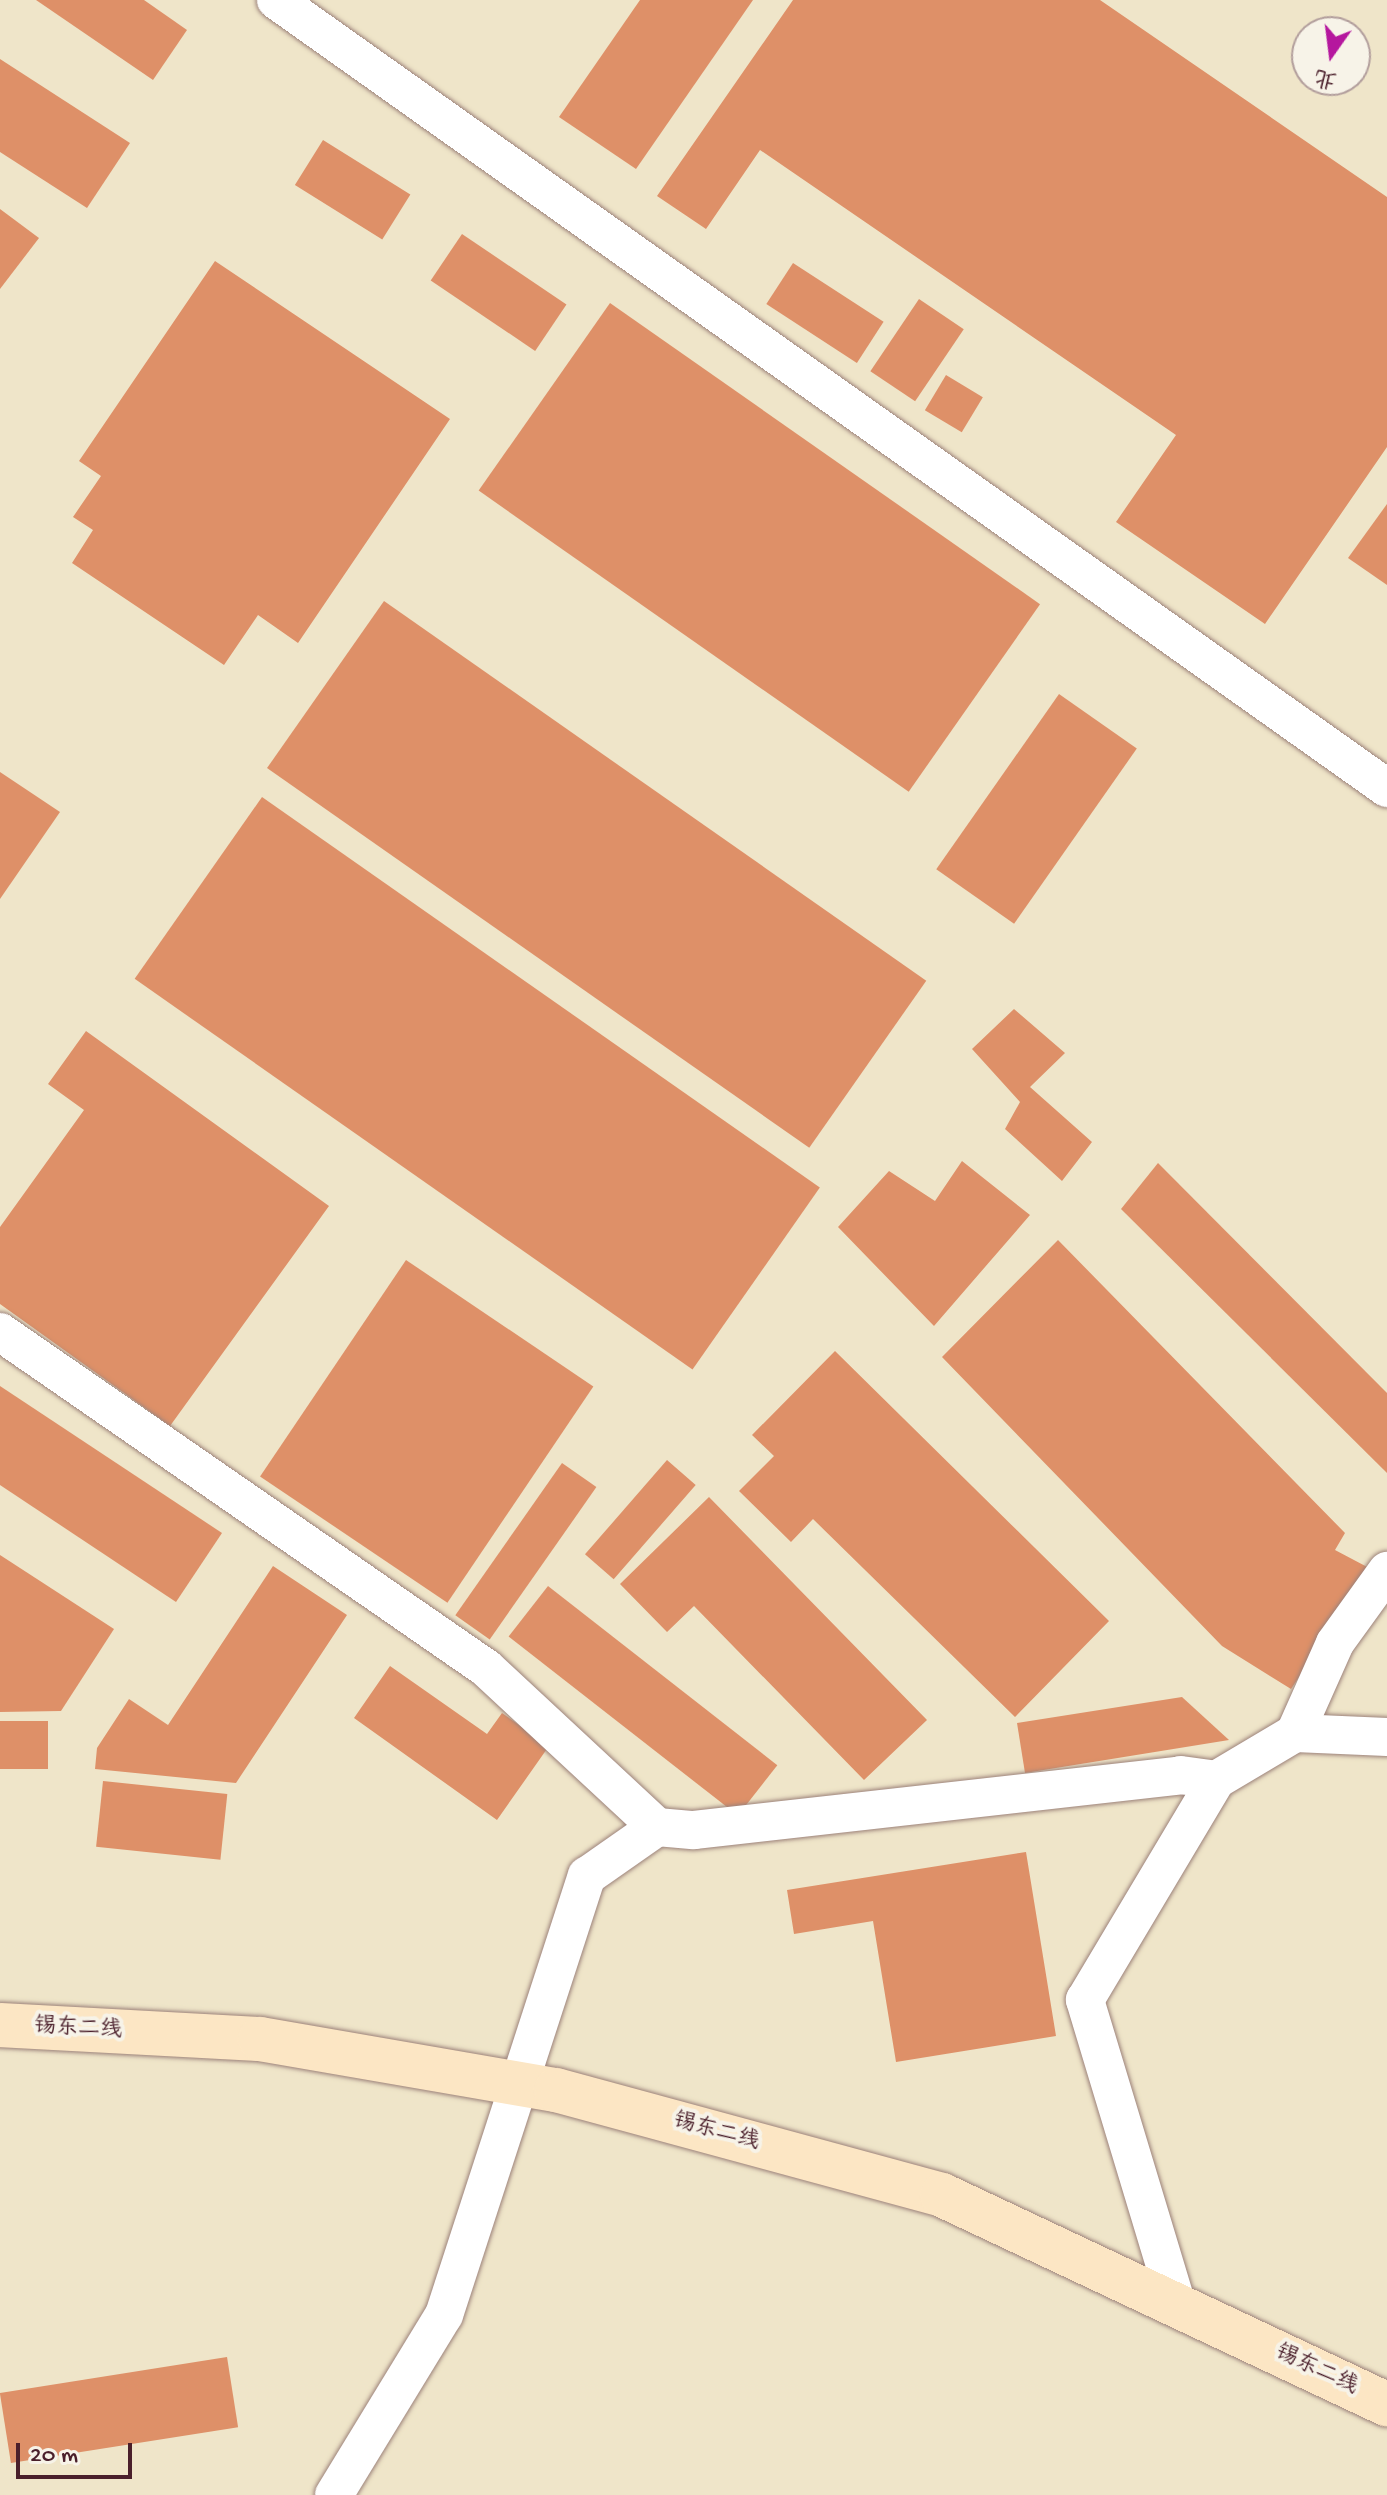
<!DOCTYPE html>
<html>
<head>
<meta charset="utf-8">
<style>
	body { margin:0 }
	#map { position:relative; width:1387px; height:2495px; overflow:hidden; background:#efe5c9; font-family:"Gochi Hand","LXGW WenKai TC",sans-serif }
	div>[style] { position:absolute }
	.building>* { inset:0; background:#de9068; transform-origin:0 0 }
	.roads { filter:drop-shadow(0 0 2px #9c827a) drop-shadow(0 0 2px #9c827a) }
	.street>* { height:38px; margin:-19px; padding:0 19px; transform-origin:19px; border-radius:19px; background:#fff }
	.secondary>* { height:44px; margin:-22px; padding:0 22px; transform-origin:22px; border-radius:22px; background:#fce6c4 }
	span { translate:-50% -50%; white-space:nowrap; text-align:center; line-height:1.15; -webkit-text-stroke:8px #f7f3e8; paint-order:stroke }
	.street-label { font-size:22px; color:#4a1f2b }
	.north { position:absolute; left:1291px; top:16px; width:80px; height:80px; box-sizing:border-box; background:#f7f3e8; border:2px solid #b29e9c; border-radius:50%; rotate:194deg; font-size:22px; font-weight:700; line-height:32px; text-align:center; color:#4a1f2b }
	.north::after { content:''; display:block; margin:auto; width:28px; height:36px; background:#b5179e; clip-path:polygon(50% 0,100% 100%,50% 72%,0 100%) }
	.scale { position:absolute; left:16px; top:2443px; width:116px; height:36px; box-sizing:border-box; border:4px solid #4a1f2b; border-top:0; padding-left:10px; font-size:24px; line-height:28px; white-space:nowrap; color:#4a1f2b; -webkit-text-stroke:6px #f7f3e8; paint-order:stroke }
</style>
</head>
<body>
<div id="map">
	<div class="building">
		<div style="clip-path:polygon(36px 0,144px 0,187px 30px,153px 80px)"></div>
		<div style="clip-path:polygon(640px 0,753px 0,636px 169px,559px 117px)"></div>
		<div style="clip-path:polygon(793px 0,1100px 0,1387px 197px,1387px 447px,1265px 624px,1116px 522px,1176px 435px,760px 150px,706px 229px,657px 196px)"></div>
		<div style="clip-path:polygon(0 59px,130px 143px,87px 208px,0 152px)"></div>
		<div style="left:323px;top:140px;width:103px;height:53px;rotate:32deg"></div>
		<div style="clip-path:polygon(0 209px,39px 238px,0 289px)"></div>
		<div style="left:462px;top:234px;width:126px;height:56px;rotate:34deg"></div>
		<div style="clip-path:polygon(215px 261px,450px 419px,298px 643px,258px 615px,224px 665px,72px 563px,93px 530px,73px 517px,101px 476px,79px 461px)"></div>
		<div style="left:793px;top:263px;width:108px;height:49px;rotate:33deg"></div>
		<div style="left:919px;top:299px;width:54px;height:87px;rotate:34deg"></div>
		<div style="left:610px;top:303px;width:525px;height:229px;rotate:35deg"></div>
		<div style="left:946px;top:375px;width:43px;height:41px;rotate:31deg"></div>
		<div style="clip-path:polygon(1387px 504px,1387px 585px,1348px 558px)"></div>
		<div style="left:384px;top:601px;width:662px;height:204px;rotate:35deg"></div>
		<div style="left:1059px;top:694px;width:95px;height:214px;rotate:35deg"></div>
		<div style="clip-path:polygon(0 772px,60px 812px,0 899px)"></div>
		<div style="left:262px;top:797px;width:681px;height:222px;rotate:35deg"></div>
		<div style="clip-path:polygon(1014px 1009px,1065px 1053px,1030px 1087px,1092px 1142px,1062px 1181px,1005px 1129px,1020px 1102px,972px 1049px)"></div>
		<div style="clip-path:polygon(86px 1031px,329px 1206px,170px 1426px,0 1304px,0 1227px,84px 1110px,48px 1084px)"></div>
		<div style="clip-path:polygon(962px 1161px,1030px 1215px,934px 1326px,838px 1227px,889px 1171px,935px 1201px)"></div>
		<div style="clip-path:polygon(1158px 1163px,1387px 1393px,1387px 1473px,1121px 1209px)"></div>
		<div style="clip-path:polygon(1058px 1240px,1345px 1533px,1335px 1550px,1371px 1569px,1291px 1689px,1222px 1646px,942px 1357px)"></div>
		<div style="left:406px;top:1260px;width:226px;height:261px;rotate:34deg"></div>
		<div style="clip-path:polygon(835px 1351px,1109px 1621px,1015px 1717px,813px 1519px,791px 1542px,739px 1491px,774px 1456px,752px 1435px)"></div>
		<div style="clip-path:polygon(0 1386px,222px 1533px,176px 1602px,0 1485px)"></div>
		<div style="left:667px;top:1460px;width:38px;height:125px;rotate:41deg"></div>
		<div style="left:562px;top:1463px;width:42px;height:186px;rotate:35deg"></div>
		<div style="clip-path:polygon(709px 1497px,927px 1720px,864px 1780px,694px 1606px,667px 1632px,620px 1584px)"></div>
		<div style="clip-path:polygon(0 1555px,114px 1629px,61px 1711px,0 1712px)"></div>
		<div style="clip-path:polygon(273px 1566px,347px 1615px,236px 1783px,95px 1769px,97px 1748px,129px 1699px,168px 1725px)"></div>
		<div style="left:548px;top:1586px;width:291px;height:64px;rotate:38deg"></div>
		<div style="clip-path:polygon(390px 1666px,487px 1734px,502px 1713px,549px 1746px,497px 1820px,354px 1718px)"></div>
		<div style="clip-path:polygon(1182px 1697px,1229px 1740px,1025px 1773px,1017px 1723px)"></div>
		<div style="left:0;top:1721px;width:48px;height:48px"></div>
		<div style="left:103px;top:1781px;width:125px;height:66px;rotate:6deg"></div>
		<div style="clip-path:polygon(1026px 1852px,1056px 2036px,896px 2062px,873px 1921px,794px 1934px,787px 1890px)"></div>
		<div style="left:227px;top:2357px;width:71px;height:230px;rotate:81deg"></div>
	</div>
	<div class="roads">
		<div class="street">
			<div style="left:276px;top:0;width:1362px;rotate:35.35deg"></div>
			<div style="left:0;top:1332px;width:591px;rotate:34.66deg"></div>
			<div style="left:486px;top:1668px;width:233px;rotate:42.9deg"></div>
			<div style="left:657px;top:1827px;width:37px;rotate:5deg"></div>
			<div style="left:694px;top:1830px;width:490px;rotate:-6.4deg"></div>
			<div style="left:1181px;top:1775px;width:35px;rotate:8deg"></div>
			<div style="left:1295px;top:1733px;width:98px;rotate:-66deg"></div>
			<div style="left:1335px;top:1643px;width:89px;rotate:-54.2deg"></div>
			<div style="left:1177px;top:2305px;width:319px;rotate:-106.8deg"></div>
			<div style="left:1085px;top:2000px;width:256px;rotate:-59.2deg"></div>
			<div style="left:1216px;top:1780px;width:92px;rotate:-30.7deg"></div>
			<div style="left:1295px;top:1733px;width:92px;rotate:2.5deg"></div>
			<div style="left:334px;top:2495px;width:211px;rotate:-58.6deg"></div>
			<div style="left:444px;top:2315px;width:462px;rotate:-72deg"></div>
			<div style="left:587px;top:1876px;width:85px;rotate:-35deg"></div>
		</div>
		<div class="secondary">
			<div style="left:0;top:2025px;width:260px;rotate:3.1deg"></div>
			<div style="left:260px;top:2039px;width:300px;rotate:9.8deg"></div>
			<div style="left:556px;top:2090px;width:400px;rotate:15.2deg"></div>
			<div style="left:942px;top:2195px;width:492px;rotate:25.2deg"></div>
		</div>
	</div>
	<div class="street-label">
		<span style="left:78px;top:2030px;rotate:3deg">锡东二线</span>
		<span style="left:716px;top:2133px;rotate:15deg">锡东二线</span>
		<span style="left:1316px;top:2371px;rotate:25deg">锡东二线</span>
	</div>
	<div class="north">北</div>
	<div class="scale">20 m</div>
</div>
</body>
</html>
